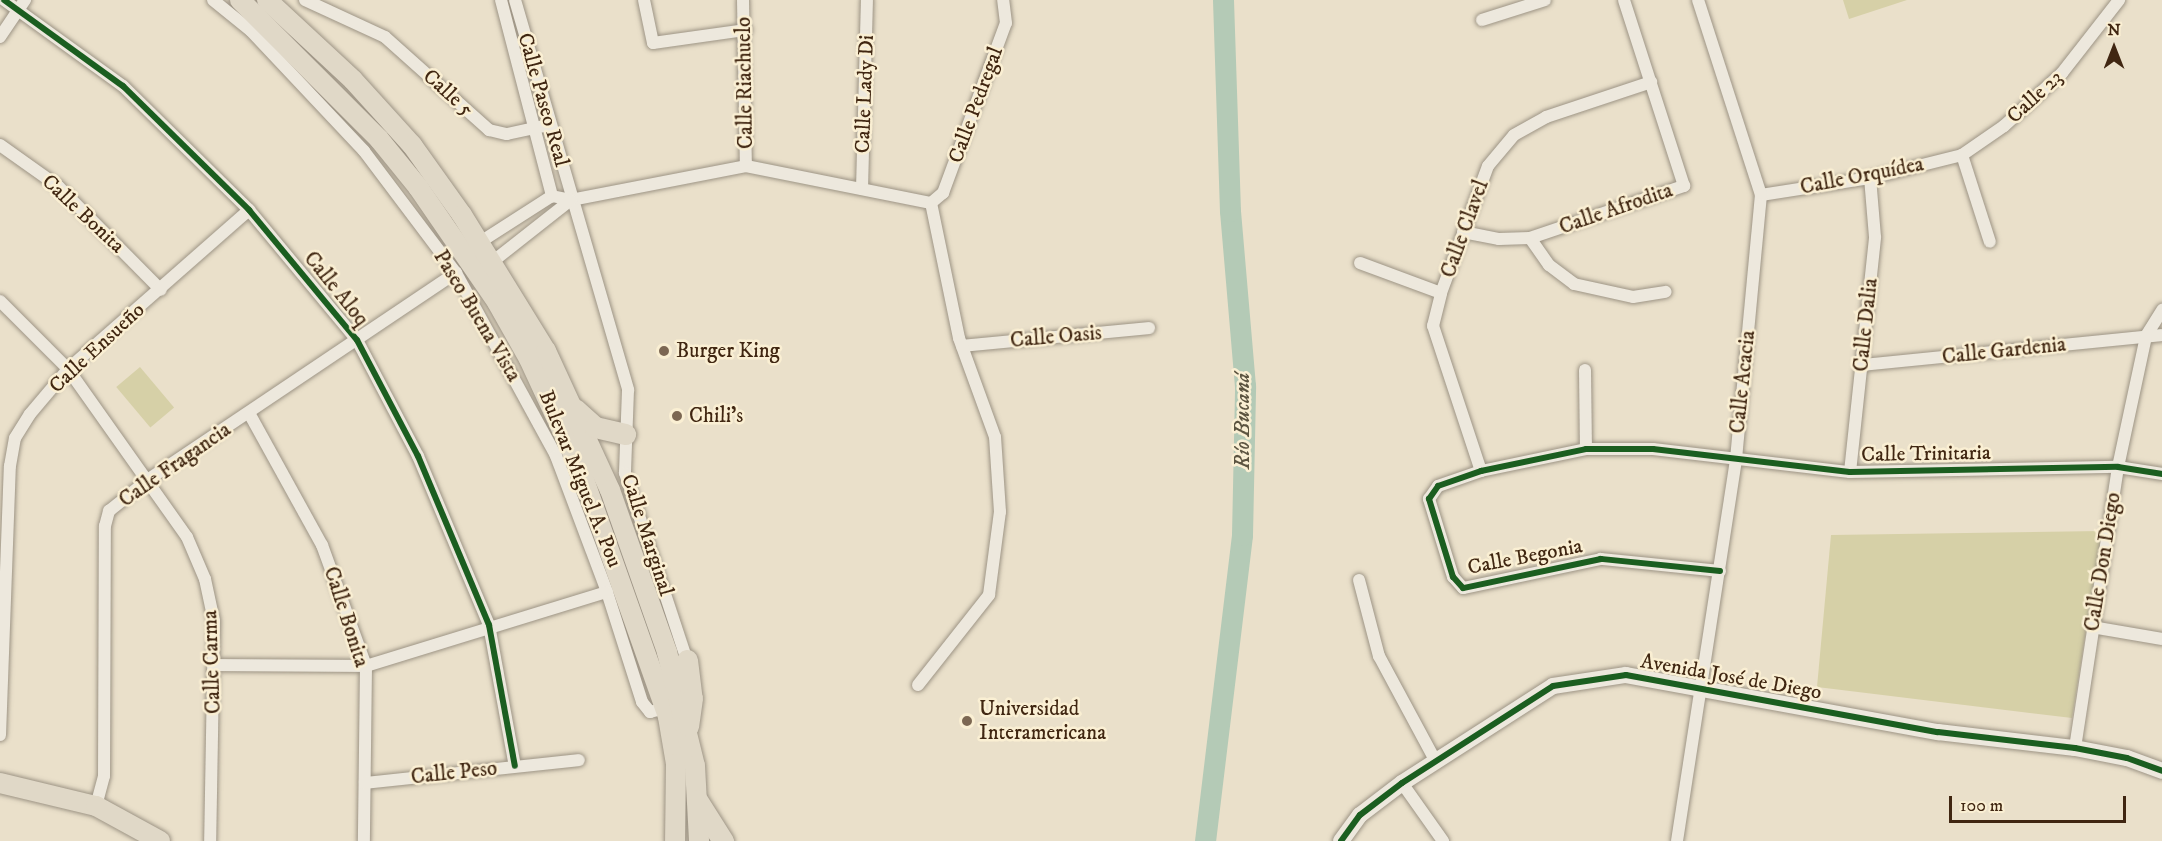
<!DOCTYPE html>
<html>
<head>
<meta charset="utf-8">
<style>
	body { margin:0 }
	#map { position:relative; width:2162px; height:841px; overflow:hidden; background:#eae0ca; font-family:"IM FELL DW Pica",serif }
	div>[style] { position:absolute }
	.green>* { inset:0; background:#d6d0a7; transform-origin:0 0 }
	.river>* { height:21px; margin:-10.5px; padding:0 10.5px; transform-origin:10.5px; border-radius:10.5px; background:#b4cab6 }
	.roads { filter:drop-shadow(0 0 2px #9d9485) drop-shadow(0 0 2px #9d9485) }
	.minor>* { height:12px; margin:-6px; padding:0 6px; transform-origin:6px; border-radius:6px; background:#ede8dd }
	.tertiary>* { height:16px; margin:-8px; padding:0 8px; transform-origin:8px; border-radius:8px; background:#ede8dd }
	.primary>* { height:20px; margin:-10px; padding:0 10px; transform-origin:10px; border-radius:10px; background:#e0d8c7 }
	.trunk>* { height:21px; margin:-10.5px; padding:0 10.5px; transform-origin:10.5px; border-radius:10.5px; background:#e0d8c7 }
	.cycleway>* { height:6px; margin:-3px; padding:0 3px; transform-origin:3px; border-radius:3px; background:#1b5e20 }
	.dots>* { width:16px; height:16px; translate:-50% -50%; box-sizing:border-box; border:3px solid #faefd3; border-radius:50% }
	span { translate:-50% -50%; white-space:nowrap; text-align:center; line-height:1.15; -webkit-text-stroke:5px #faefd3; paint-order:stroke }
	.street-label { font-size:21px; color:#402611 }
	.poi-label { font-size:21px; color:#402611 }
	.left { translate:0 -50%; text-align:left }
	.water-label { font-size:22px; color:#5c5440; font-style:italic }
	.north { position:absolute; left:2084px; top:18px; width:60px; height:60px; -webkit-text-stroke:4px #faefd3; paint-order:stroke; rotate:0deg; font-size:16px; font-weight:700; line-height:24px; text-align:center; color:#402611 }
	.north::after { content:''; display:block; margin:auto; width:21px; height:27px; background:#402611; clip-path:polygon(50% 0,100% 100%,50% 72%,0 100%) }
	.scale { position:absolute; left:1949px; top:796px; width:177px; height:27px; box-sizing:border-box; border:3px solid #402611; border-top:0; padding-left:8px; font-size:18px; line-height:21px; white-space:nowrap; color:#402611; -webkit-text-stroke:4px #faefd3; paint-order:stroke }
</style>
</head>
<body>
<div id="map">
	<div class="green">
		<div style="clip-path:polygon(1843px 0,1907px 0,1849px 19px)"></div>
		<div style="left:140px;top:367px;width:53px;height:31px;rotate:50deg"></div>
		<div style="clip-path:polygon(2102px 531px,2072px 718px,1817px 687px,1831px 535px)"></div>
	</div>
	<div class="river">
		<div style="left:1205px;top:841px;width:308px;rotate:-83.1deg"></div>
		<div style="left:1242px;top:535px;width:149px;rotate:-88.8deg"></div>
		<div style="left:1245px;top:386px;width:176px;rotate:-94.9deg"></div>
		<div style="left:1230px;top:211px;width:211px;rotate:-91.9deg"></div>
	</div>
	<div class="roads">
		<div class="minor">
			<div style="left:4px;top:0;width:147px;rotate:35.9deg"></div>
			<div style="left:123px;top:86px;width:177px;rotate:44.5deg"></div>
			<div style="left:249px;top:210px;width:169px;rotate:50.3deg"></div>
			<div style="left:357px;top:340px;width:131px;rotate:62.3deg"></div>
			<div style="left:418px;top:456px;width:183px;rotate:67.2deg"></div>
			<div style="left:489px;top:625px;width:143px;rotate:79.6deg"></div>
			<div style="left:213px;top:0;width:49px;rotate:39.2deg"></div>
			<div style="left:251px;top:31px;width:165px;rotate:46.7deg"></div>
			<div style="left:364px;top:151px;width:153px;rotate:53deg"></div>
			<div style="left:456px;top:273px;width:209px;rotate:61.3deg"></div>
			<div style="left:556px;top:456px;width:145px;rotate:69.4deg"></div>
			<div style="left:607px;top:592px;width:115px;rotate:72.3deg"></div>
			<div style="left:642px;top:702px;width:13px;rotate:51deg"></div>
			<div style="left:650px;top:712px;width:16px;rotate:-15deg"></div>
			<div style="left:305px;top:0;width:88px;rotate:24.8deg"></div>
			<div style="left:385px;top:37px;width:140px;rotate:41.8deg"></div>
			<div style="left:489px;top:130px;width:18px;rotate:13deg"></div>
			<div style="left:507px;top:134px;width:43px;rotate:-12.1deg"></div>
			<div style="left:501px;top:0;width:203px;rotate:75.4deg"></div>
			<div style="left:515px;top:0;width:406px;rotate:73.8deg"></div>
			<div style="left:628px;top:390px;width:83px;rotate:92.1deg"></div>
			<div style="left:625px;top:473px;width:197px;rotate:71.7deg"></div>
			<div style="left:644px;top:0;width:44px;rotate:78.2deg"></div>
			<div style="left:653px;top:43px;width:94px;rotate:-8deg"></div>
			<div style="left:743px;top:0;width:166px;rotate:89deg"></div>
			<div style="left:1482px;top:20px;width:66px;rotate:-17.6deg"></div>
			<div style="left:0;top:37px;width:45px;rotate:-56deg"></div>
			<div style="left:0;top:145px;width:71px;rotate:35.3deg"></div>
			<div style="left:58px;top:186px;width:146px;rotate:45.3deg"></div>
			<div style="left:1962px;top:155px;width:91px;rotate:72.2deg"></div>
			<div style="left:862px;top:189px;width:189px;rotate:-88.5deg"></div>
			<div style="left:1761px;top:195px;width:110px;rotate:-8.9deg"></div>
			<div style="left:1870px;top:178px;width:95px;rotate:-14deg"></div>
			<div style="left:1962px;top:155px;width:51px;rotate:-34.6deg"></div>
			<div style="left:2004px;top:126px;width:79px;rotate:-42.4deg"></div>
			<div style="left:2062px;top:73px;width:93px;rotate:-52deg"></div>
			<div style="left:931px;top:203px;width:16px;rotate:-40deg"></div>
			<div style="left:943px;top:193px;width:181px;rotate:-69.7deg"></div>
			<div style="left:1006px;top:23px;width:23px;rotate:-97deg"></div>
			<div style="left:1463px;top:232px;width:37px;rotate:11deg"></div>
			<div style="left:1499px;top:239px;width:31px;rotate:-2deg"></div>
			<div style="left:1530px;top:238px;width:163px;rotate:-18.7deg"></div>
			<div style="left:1684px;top:186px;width:195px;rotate:-107.9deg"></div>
			<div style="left:1530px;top:238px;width:33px;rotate:55deg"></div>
			<div style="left:1549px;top:265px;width:31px;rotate:37deg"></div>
			<div style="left:1574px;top:284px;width:60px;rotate:12.4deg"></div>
			<div style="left:1633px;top:297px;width:33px;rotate:-9deg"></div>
			<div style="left:474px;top:246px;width:93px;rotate:-32.7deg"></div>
			<div style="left:552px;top:196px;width:19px;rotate:12deg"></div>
			<div style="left:571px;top:200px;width:178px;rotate:-11deg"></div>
			<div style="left:746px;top:166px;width:189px;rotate:11.3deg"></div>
			<div style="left:1360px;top:263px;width:86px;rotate:20.3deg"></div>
			<div style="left:487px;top:266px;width:107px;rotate:-38.2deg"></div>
			<div style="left:0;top:301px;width:96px;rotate:45deg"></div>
			<div style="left:68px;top:369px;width:206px;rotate:54.7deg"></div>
			<div style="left:187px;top:537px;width:46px;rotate:66.8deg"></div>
			<div style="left:205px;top:579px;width:43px;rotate:77.9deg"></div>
			<div style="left:214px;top:621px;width:220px;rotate:91deg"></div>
			<div style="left:962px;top:346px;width:188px;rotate:-5.5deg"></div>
			<div style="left:1862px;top:365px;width:301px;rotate:-5.7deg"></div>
			<div style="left:1585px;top:370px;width:79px;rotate:89.3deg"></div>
			<div style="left:249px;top:413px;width:151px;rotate:61.1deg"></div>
			<div style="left:322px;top:545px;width:129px;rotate:70deg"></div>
			<div style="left:366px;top:666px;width:175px;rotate:90.7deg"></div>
			<div style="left:1481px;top:471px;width:153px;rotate:-108.3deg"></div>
			<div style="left:1433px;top:326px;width:34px;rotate:-76deg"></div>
			<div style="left:1441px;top:293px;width:135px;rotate:-69.7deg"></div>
			<div style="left:1488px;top:166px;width:40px;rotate:-50deg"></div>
			<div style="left:1514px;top:135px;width:37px;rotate:-29deg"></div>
			<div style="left:1546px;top:117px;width:111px;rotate:-18.4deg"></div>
			<div style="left:1850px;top:472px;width:236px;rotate:-83.9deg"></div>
			<div style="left:1875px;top:237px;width:59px;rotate:-94.8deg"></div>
			<div style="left:1720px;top:571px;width:120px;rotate:-174.2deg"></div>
			<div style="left:1601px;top:559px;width:141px;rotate:168.1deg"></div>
			<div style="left:1463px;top:588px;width:15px;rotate:-132deg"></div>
			<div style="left:1453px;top:577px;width:82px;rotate:-107.1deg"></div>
			<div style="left:1429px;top:499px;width:16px;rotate:-55deg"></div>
			<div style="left:1438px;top:486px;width:46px;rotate:-19.2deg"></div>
			<div style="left:1481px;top:471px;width:107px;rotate:-11.8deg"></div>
			<div style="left:1586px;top:449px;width:67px"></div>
			<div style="left:1653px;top:449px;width:198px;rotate:6.7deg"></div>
			<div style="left:1850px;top:472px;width:268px;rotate:-1.1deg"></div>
			<div style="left:2118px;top:467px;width:45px;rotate:9deg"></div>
			<div style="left:1359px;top:580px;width:79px;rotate:75.3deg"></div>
			<div style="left:1379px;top:656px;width:118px;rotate:61.7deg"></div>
			<div style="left:2092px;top:627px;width:71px;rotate:9.7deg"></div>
			<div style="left:214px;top:665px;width:152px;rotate:0.4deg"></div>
			<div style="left:366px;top:666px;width:252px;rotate:-17.1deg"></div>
			<div style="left:918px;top:685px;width:115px;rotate:-51.7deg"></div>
			<div style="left:989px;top:595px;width:84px;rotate:-82.5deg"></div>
			<div style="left:1000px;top:512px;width:75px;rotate:-93.8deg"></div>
			<div style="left:995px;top:437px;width:105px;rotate:-110deg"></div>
			<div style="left:959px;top:338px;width:138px;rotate:-101.7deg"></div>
			<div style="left:0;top:735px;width:269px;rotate:-87.9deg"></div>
			<div style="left:10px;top:466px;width:28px;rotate:-80deg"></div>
			<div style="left:15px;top:438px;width:28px;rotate:-58deg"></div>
			<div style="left:30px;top:414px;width:59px;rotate:-49.8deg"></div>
			<div style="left:68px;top:369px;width:241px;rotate:-41.3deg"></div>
			<div style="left:2075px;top:748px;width:284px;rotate:-81.3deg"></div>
			<div style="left:2118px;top:467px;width:134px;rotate:-77.9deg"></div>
			<div style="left:2146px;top:336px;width:31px;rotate:-58deg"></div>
			<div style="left:365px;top:783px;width:215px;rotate:-6.1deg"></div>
			<div style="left:1402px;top:783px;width:71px;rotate:54.7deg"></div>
			<div style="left:96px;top:806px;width:31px;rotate:-75deg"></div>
			<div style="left:104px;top:776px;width:250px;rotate:-89.8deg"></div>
			<div style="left:105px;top:526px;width:16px;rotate:-75deg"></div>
			<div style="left:109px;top:511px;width:51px;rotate:-38.7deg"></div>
			<div style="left:149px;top:479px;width:370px;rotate:-33.9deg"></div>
			<div style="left:1677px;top:841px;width:387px;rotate:-81.2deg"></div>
			<div style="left:1736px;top:459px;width:265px;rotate:-84.6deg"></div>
			<div style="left:1761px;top:195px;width:205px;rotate:-107.9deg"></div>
		</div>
		<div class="tertiary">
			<div style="left:1341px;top:841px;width:32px;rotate:-54deg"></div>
			<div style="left:1360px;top:815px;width:53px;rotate:-37.3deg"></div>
			<div style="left:1402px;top:783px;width:179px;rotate:-32.7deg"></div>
			<div style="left:1553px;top:686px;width:74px;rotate:-8.6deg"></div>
			<div style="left:1626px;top:675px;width:317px;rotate:10.4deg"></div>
			<div style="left:1938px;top:732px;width:138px;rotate:6.7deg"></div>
			<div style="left:2075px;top:748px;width:53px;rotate:10.9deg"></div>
			<div style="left:2127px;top:758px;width:37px;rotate:20deg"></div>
		</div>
		<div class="primary">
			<div style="left:240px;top:0;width:197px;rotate:45deg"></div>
			<div style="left:379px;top:139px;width:62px;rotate:50.9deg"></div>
			<div style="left:418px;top:187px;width:140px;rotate:55.5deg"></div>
			<div style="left:497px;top:302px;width:65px;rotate:60.7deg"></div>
			<div style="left:529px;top:359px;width:123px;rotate:65.1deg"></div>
			<div style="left:581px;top:471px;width:261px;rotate:70.5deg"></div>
			<div style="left:668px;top:717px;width:48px;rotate:80.3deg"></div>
			<div style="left:676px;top:764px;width:77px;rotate:90.7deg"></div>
			<div style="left:267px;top:0;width:117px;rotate:42.9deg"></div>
			<div style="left:353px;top:80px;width:88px;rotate:47.8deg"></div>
			<div style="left:412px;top:145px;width:86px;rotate:54.5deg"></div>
			<div style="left:462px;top:215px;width:160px;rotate:58.3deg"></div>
			<div style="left:546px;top:351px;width:153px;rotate:65.3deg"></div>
			<div style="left:610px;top:490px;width:172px;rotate:70.6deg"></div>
			<div style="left:667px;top:652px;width:117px;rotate:76.2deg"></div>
			<div style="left:695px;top:766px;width:75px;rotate:86.9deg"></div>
			<div style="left:0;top:783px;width:99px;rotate:13.5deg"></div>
			<div style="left:96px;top:806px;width:73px;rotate:28.7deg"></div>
		</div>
		<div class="trunk">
			<div style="left:575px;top:409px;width:27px;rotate:42deg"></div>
			<div style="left:595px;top:427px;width:31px;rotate:13deg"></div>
			<div style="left:687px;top:660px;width:38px;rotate:83deg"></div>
			<div style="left:692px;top:698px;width:28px;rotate:98deg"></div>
			<div style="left:697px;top:800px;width:49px;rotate:57.6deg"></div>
		</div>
	</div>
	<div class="cycleway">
		<div style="left:4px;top:0;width:147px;rotate:35.9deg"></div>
		<div style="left:123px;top:86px;width:177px;rotate:44.5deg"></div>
		<div style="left:249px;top:210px;width:169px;rotate:50.3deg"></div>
		<div style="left:357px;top:340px;width:131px;rotate:62.3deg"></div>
		<div style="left:418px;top:456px;width:183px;rotate:67.2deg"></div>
		<div style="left:489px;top:625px;width:143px;rotate:79.6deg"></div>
		<div style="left:1720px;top:571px;width:120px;rotate:-174.2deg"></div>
		<div style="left:1601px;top:559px;width:141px;rotate:168.1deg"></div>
		<div style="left:1463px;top:588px;width:15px;rotate:-132deg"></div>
		<div style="left:1453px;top:577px;width:82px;rotate:-107.1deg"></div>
		<div style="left:1429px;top:499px;width:16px;rotate:-55deg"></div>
		<div style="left:1438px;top:486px;width:46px;rotate:-19.2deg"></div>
		<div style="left:1481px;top:471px;width:107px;rotate:-11.8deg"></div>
		<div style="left:1586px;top:449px;width:67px"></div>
		<div style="left:1653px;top:449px;width:198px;rotate:6.7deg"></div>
		<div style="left:1850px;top:472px;width:268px;rotate:-1.1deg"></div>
		<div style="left:2118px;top:467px;width:45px;rotate:9deg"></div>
		<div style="left:1341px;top:841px;width:32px;rotate:-54deg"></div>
		<div style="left:1360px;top:815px;width:53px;rotate:-37.3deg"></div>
		<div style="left:1402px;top:783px;width:179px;rotate:-32.7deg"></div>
		<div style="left:1553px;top:686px;width:74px;rotate:-8.6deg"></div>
		<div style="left:1626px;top:675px;width:317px;rotate:10.4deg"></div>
		<div style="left:1938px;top:732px;width:138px;rotate:6.7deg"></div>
		<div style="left:2075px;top:748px;width:53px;rotate:10.9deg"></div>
		<div style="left:2127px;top:758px;width:37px;rotate:20deg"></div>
	</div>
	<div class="dots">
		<div style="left:664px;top:351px;background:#7c6752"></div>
		<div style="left:677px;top:416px;background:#7c6752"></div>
		<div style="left:967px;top:721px;background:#7c6752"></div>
	</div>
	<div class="street-label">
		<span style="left:745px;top:83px;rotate:-91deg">Calle Riachuelo</span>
		<span style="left:448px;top:93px;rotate:42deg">Calle 5</span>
		<span style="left:865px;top:94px;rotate:-88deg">Calle Lady Di</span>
		<span style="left:2035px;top:97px;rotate:-43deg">Calle 23</span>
		<span style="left:543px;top:100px;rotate:74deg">Calle Paseo Real</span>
		<span style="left:976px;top:105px;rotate:-70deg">Calle Pedregal</span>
		<span style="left:1862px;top:176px;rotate:-11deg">Calle Orquídea</span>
		<span style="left:1616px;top:209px;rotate:-19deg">Calle Afrodita</span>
		<span style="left:83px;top:214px;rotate:43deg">Calle Bonita</span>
		<span style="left:1465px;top:229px;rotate:-70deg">Calle Clavel</span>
		<span style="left:336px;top:289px;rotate:51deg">Calle Aloq</span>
		<span style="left:477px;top:316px;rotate:59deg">Paseo Buena Vista</span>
		<span style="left:1866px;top:325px;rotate:-84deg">Calle Dalia</span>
		<span style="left:1056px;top:337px;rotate:-5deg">Calle Oasis</span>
		<span style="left:97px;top:348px;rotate:-43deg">Calle Ensueño</span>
		<span style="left:2004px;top:351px;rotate:-6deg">Calle Gardenia</span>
		<span style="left:1743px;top:382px;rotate:-84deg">Calle Acacia</span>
		<span style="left:1926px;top:454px;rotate:-1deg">Calle Trinitaria</span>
		<span style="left:175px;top:465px;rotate:-35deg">Calle Fragancia</span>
		<span style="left:580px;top:479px;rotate:68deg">Bulevar Miguel A. Pou</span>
		<span style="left:647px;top:535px;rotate:72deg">Calle Marginal</span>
		<span style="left:1525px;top:557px;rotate:-11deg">Calle Begonia</span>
		<span style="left:2103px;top:562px;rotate:-81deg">Calle Don Diego</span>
		<span style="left:346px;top:617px;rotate:72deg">Calle Bonita</span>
		<span style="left:212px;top:662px;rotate:-92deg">Calle Carma</span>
		<span style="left:1731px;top:677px;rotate:10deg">Avenida José de Diego</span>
		<span style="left:454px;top:773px;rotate:-6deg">Calle Peso</span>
	</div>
	<div class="poi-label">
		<span class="left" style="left:676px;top:351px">Burger King</span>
		<span class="left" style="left:689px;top:416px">Chili's</span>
		<span class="left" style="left:979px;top:721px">Universidad<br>Interamericana</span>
	</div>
	<div class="water-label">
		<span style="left:1243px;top:421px;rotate:-90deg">Río Bucaná</span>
	</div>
	<div class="north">N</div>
	<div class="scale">100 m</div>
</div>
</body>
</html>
